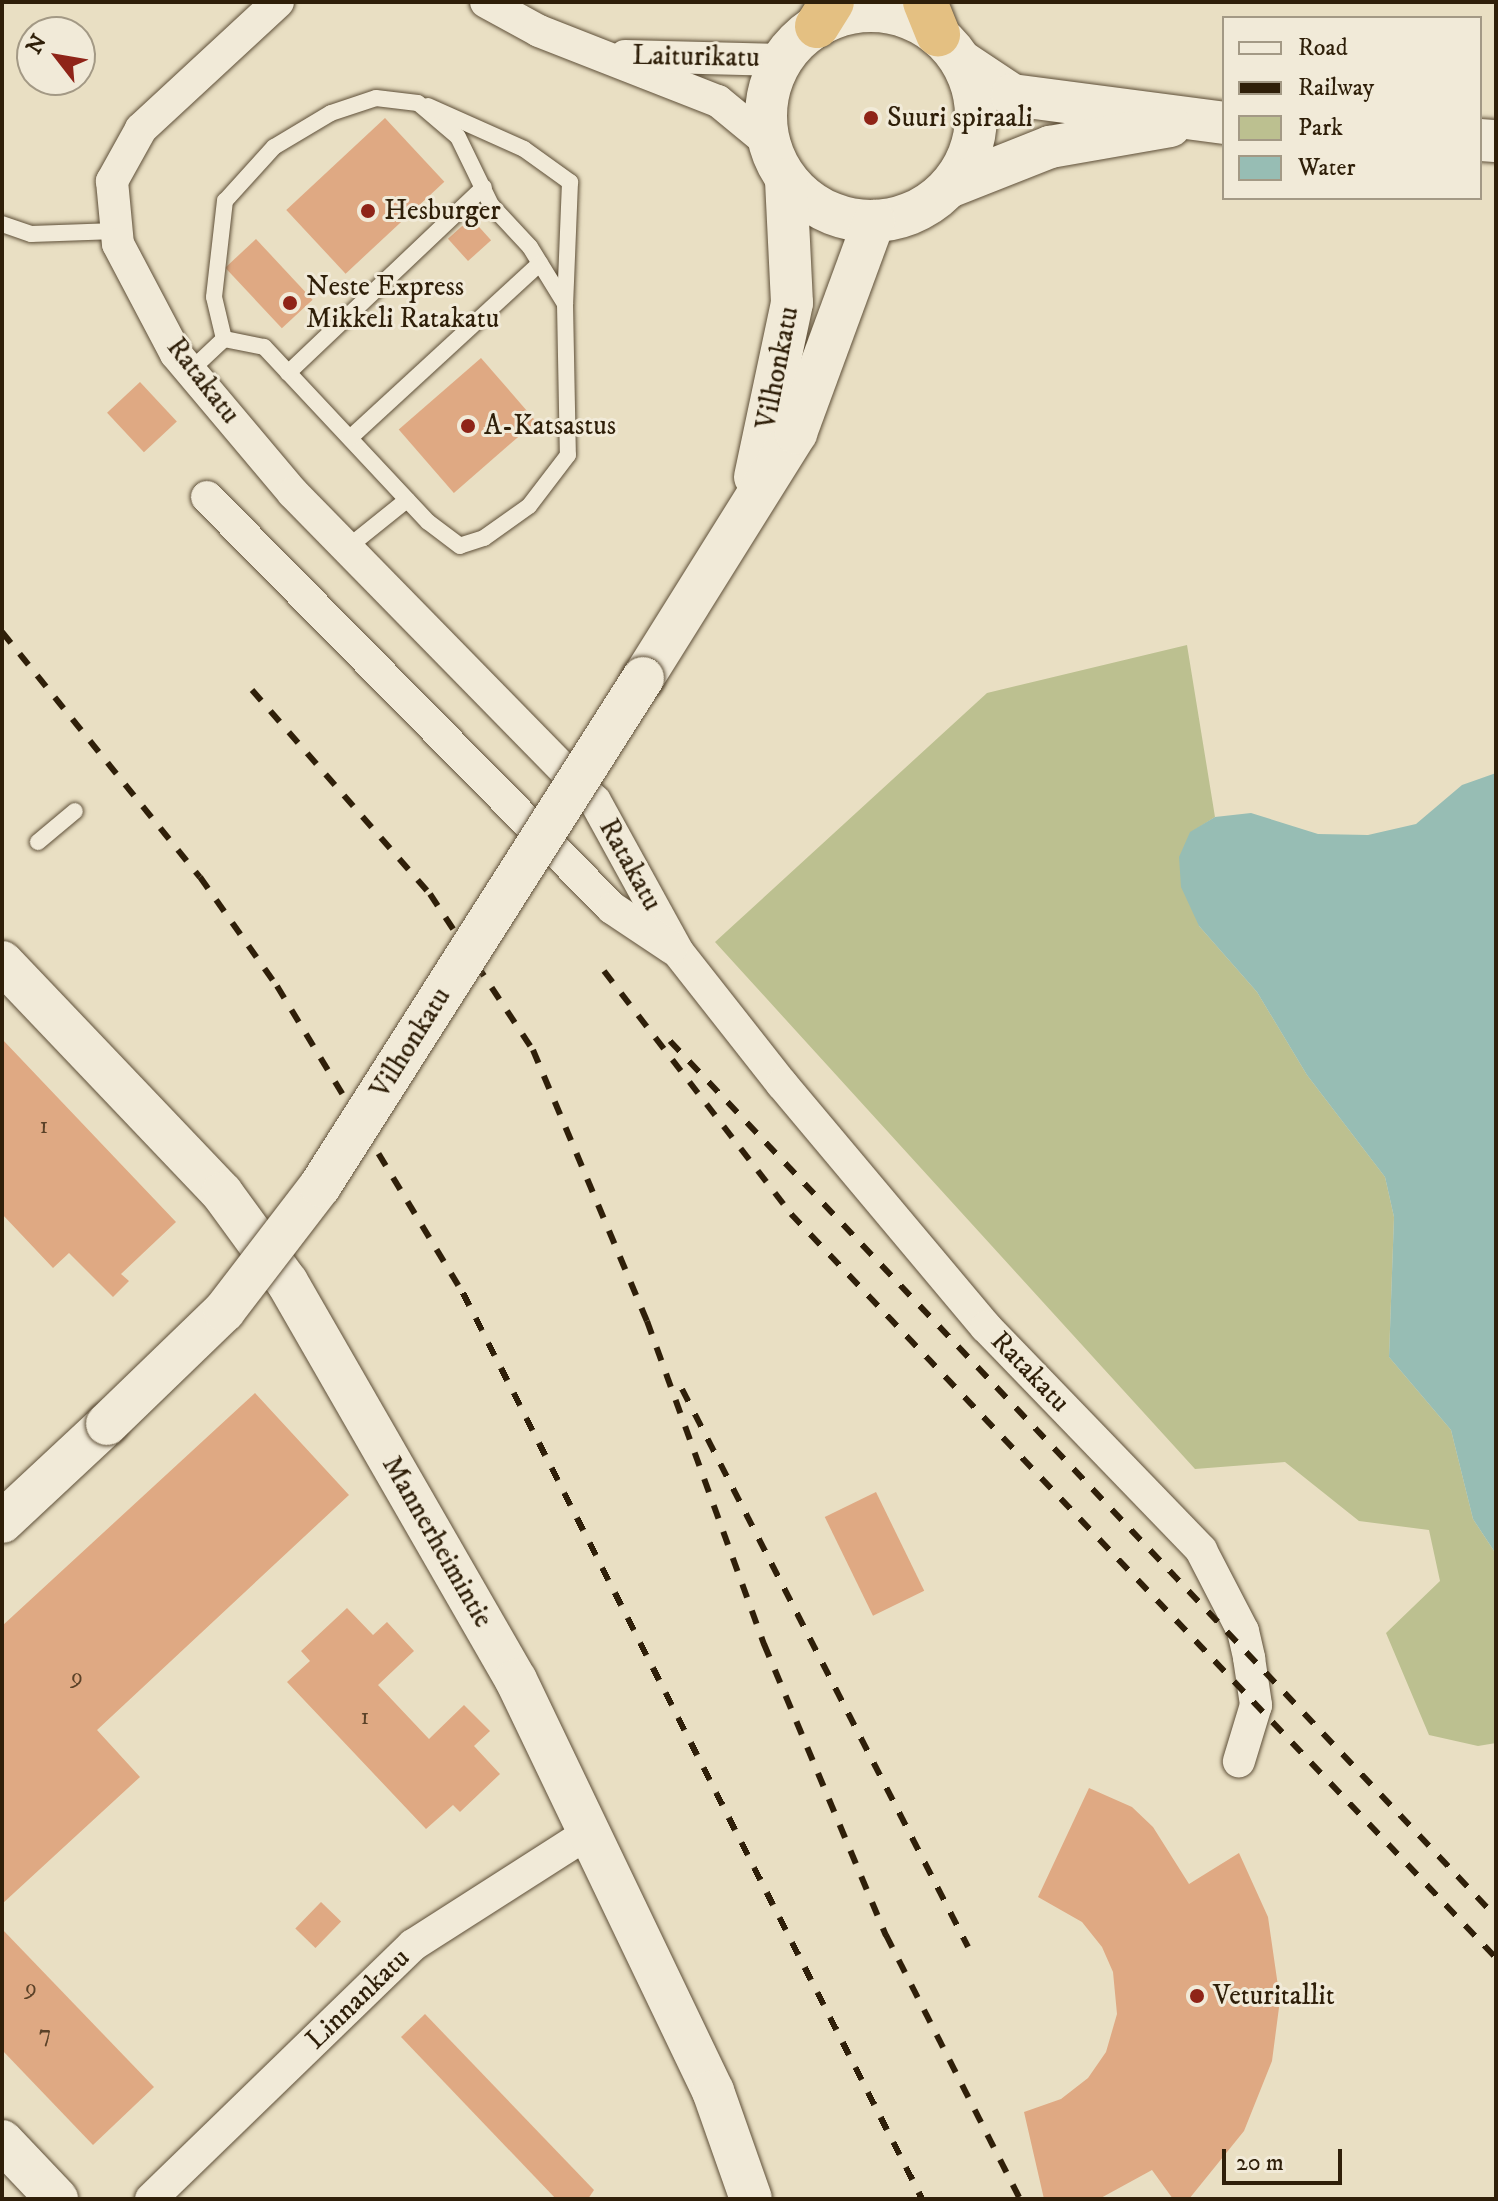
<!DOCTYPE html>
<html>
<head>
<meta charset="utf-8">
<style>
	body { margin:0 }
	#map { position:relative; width:1498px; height:2201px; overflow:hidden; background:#e9dfc3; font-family:"IM FELL DW Pica",serif }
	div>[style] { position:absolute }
	.green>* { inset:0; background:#bcc090 }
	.water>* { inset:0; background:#97bdb4 }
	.building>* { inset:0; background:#dfa983; transform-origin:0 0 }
	.roads { filter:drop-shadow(0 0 2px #5e4f38) drop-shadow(0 0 2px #5e4f38) }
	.service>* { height:16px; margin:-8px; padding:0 8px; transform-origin:8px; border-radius:8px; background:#f1ead8 }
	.minor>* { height:32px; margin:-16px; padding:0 16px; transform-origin:16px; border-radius:16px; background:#f1ead8 }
	.tertiary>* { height:42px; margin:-21px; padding:0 21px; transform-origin:21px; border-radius:21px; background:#f1ead8 }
	.tertiary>.ring { margin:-21px; padding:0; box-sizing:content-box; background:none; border:42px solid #f1ead8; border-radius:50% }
	.trunk>* { height:44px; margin:-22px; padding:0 22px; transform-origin:22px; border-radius:22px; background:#e4c082 }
	.rail>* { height:6px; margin-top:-3px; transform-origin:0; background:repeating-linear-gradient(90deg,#2f1f09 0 14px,transparent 0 28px) }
	.bridges { filter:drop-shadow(0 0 2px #5e4f38) drop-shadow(0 0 2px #5e4f38) }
	.tertiary-bridge>* { height:42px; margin:-21px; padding:0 21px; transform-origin:21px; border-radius:21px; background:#f1ead8 }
	.dots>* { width:22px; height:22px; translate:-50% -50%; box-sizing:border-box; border:4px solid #f1ead8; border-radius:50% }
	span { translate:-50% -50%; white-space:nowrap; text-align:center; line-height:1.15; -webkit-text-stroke:6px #f1ead8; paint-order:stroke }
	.number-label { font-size:24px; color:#5b4228 }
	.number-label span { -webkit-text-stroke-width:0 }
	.street-label { font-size:28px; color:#2f1f09 }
	.poi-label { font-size:28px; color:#2f1f09 }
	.left { translate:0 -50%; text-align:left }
	.frame { position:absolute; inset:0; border:4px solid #2f1f09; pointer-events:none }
	.legend { position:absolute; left:1222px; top:16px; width:260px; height:184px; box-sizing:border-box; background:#f1ead8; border:2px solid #a39985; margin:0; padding:10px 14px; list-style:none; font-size:24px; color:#2f1f09 }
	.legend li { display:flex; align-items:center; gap:16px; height:40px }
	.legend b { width:40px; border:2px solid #a39985 }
	.north { position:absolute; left:16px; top:16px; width:80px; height:80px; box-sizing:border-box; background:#f1ead8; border:2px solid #a39985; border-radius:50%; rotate:301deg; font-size:22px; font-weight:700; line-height:32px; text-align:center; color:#2f1f09 }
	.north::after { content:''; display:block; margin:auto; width:28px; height:36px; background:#8f2418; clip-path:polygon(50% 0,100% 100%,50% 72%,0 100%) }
	.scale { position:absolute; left:1222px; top:2149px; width:120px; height:36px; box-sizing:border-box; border:4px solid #2f1f09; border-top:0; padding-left:10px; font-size:24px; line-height:28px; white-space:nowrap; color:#2f1f09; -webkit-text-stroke:6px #f1ead8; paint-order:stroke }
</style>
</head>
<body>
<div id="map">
	<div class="green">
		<div style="clip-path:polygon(1187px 645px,1215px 817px,1190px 833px,1199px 926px,1257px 992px,1307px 1075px,1385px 1177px,1394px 1217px,1389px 1357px,1451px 1430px,1473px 1519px,1496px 1554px,1496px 1743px,1478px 1746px,1429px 1735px,1386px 1633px,1440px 1581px,1429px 1530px,1359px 1521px,1285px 1462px,1195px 1469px,715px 942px,987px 693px)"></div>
	</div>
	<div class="water">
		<div style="clip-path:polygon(1496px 773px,1496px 1554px,1473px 1519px,1451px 1430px,1389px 1357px,1394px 1217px,1385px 1177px,1307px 1075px,1257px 992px,1199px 926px,1181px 887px,1179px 857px,1190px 832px,1215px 817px,1251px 813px,1318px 834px,1368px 835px,1416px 824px,1462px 785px)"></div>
	</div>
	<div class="building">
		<div style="left:385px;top:118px;width:87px;height:135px;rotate:47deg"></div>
		<div style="left:471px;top:218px;width:30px;height:31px;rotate:48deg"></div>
		<div style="left:256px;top:239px;width:83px;height:42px;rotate:47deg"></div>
		<div style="left:481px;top:358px;width:84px;height:109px;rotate:49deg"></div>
		<div style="left:140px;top:382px;width:54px;height:45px;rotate:47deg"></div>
		<div style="clip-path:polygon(2px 1039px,176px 1222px,121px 1274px,129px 1281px,113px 1297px,69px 1253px,53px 1268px,2px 1214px)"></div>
		<div style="clip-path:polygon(255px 1393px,349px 1495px,97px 1730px,140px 1777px,2px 1904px,2px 1626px)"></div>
		<div style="left:876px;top:1492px;width:110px;height:57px;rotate:64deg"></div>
		<div style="clip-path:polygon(347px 1608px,373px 1635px,387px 1622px,414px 1651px,378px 1685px,429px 1739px,464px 1705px,490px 1731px,474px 1746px,500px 1774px,460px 1812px,453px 1805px,426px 1829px,287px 1682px,310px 1661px,301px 1651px)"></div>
		<div style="clip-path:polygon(1089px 1788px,1132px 1807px,1153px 1827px,1189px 1884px,1239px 1853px,1268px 1917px,1280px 2000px,1272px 2061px,1244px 2131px,1189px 2199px,1173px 2199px,1152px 2170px,1099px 2199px,1044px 2199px,1024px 2112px,1061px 2099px,1088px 2078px,1106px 2052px,1117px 2014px,1113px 1972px,1102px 1947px,1082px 1922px,1038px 1897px)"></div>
		<div style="left:321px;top:1902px;width:28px;height:37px;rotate:44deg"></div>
		<div style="clip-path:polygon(2px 1929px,154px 2087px,93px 2145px,2px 2050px)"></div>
		<div style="clip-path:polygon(425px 2014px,594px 2190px,588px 2199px,556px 2199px,401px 2037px)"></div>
	</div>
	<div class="roads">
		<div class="service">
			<div style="left:376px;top:98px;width:42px;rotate:6.8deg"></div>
			<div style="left:418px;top:103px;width:52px;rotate:40.4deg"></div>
			<div style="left:458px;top:137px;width:76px;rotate:64.1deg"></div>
			<div style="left:491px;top:205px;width:57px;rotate:47.1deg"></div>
			<div style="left:530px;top:247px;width:67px;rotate:58.4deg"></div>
			<div style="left:565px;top:304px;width:151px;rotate:88.9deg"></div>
			<div style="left:568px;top:455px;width:64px;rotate:127.4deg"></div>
			<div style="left:529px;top:506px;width:55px;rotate:144.6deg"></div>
			<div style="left:484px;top:538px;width:25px;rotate:162deg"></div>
			<div style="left:460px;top:546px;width:40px;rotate:-143deg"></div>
			<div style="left:428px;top:522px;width:240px;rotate:-133.1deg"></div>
			<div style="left:264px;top:347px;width:41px;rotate:-168.7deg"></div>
			<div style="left:224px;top:339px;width:43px;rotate:-103.4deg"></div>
			<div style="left:214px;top:297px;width:97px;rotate:-83.5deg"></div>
			<div style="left:225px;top:201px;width:73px;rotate:-47.8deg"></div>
			<div style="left:274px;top:147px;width:66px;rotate:-30.8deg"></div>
			<div style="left:331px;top:113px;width:47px;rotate:-18.4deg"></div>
			<div style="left:428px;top:106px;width:105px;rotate:24.1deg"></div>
			<div style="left:524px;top:149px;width:57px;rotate:35.7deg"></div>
			<div style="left:570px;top:182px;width:122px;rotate:92.3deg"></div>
			<div style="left:2px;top:224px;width:31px;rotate:19deg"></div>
			<div style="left:31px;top:234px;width:85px;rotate:-2deg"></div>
			<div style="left:191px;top:370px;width:45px;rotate:-43.2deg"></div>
			<div style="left:288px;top:373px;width:270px;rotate:-43.5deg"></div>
			<div style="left:350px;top:438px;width:258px;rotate:-42.6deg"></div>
			<div style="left:347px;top:548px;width:77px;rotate:-38.7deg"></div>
			<div style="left:38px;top:842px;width:48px;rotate:-40deg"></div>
		</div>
		<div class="minor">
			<div style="left:278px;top:2px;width:187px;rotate:137.2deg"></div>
			<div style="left:141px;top:129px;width:60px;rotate:119.1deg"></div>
			<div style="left:112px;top:181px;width:63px;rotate:84.6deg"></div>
			<div style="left:118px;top:244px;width:124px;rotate:62.2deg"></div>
			<div style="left:176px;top:354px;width:182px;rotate:49.9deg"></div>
			<div style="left:293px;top:493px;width:431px;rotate:45.6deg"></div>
			<div style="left:595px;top:801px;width:172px;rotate:61.2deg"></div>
			<div style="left:678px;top:952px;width:168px;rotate:51.8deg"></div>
			<div style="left:782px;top:1084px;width:317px;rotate:50deg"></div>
			<div style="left:986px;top:1327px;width:310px;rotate:46deg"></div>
			<div style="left:1201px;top:1550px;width:91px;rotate:62.6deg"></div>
			<div style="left:1243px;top:1631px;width:28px;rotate:77deg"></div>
			<div style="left:1249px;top:1658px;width:48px;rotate:81.5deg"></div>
			<div style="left:1256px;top:1705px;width:59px;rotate:106.9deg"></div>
			<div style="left:486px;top:2px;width:60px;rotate:28.7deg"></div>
			<div style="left:539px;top:31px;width:192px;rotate:21.4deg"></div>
			<div style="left:718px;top:101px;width:66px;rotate:39.5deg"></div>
			<div style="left:625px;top:56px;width:157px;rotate:1.5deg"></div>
			<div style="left:207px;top:497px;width:577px;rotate:45.42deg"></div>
			<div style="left:612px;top:908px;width:72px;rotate:33.7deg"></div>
			<div style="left:151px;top:2199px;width:365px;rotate:-44.1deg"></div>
			<div style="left:413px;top:1945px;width:211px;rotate:-32.6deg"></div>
		</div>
		<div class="tertiary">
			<div class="ring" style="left:766px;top:11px;width:168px;height:168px"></div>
			<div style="left:961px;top:61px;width:61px;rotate:33.7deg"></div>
			<div style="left:1012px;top:95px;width:214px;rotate:7.5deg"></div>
			<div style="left:1480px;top:140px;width:16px;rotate:4deg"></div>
			<div style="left:949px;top:187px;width:109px;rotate:-21.6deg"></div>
			<div style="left:1050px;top:147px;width:122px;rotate:-9.9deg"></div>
			<div style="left:755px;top:477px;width:178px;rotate:-78deg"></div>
			<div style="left:792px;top:303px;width:124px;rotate:-92.8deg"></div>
			<div style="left:643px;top:678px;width:289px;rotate:-58deg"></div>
			<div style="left:796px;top:433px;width:226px;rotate:-69.8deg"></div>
			<div style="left:2px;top:962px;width:319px;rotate:46.4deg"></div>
			<div style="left:222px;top:1193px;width:110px;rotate:53.9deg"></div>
			<div style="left:287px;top:1282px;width:459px;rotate:60.1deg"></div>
			<div style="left:516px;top:1680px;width:456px;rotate:64.4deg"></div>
			<div style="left:713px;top:2091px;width:114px;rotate:70.6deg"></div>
			<div style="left:2px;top:1522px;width:144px;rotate:-43deg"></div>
			<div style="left:2px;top:2141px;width:80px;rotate:46.5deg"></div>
		</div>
		<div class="trunk">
			<div style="left:925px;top:2px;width:35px;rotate:68deg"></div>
			<div style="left:817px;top:26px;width:28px;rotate:-58deg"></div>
		</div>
	</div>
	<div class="rail">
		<div style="left:2px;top:632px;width:315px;rotate:51.1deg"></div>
		<div style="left:200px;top:877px;width:133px;rotate:54.8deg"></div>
		<div style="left:277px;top:986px;width:359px;rotate:58.8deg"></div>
		<div style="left:463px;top:1293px;width:1016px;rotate:63.13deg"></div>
		<div style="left:252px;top:690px;width:271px;rotate:48.9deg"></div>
		<div style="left:430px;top:894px;width:187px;rotate:56.6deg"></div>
		<div style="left:533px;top:1050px;width:294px;rotate:67.2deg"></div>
		<div style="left:647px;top:1321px;width:344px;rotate:70.1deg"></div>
		<div style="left:764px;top:1644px;width:316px;rotate:67.3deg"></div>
		<div style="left:886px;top:1935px;width:296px;rotate:63.1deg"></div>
		<div style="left:604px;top:971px;width:307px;rotate:52.4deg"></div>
		<div style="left:791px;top:1214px;width:1025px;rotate:46.54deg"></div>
		<div style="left:670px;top:1041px;width:1204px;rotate:46.68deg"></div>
		<div style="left:682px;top:1389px;width:627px;rotate:62.86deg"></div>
	</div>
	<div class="bridges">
		<div class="tertiary-bridge">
			<div style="left:107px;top:1424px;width:163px;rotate:-44deg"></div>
			<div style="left:224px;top:1311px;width:158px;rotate:-52.5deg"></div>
			<div style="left:320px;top:1186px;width:602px;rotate:-57.55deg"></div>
		</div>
	</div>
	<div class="dots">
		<div style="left:871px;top:118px;background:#8f2418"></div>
		<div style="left:368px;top:211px;background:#8f2418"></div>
		<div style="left:290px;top:303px;background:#8f2418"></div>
		<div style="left:468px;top:426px;background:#8f2418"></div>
		<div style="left:1197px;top:1996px;background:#8f2418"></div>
	</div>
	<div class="number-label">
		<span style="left:44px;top:1127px">1</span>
		<span style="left:77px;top:1678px">9</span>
		<span style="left:365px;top:1718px">1</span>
		<span style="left:31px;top:1989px">9</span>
		<span style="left:45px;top:2035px">7</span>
	</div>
	<div class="street-label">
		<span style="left:696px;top:57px;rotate:1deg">Laiturikatu</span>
		<span style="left:778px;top:368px;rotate:-79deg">Vilhonkatu</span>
		<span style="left:203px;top:381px;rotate:52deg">Ratakatu</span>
		<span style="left:630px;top:865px;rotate:61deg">Ratakatu</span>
		<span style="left:411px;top:1043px;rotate:-58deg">Vilhonkatu</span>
		<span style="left:1030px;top:1372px;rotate:46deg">Ratakatu</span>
		<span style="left:437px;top:1542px;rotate:60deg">Mannerheimintie</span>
		<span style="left:358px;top:1999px;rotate:-44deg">Linnankatu</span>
	</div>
	<div class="poi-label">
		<span class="left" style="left:887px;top:118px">Suuri spiraali</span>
		<span class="left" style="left:384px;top:211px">Hesburger</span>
		<span class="left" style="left:306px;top:303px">Neste Express<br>Mikkeli Ratakatu</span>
		<span class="left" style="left:484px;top:426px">A-Katsastus</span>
		<span class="left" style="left:1213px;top:1996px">Veturitallit</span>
	</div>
	<div class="frame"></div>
	<ul class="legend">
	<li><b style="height:10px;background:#f1ead8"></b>Road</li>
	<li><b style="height:10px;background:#2f1f09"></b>Railway</li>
	<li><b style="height:22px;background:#bcc090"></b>Park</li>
	<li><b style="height:22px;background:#97bdb4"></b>Water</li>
	</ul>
	<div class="north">N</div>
	<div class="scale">20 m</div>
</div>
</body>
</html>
